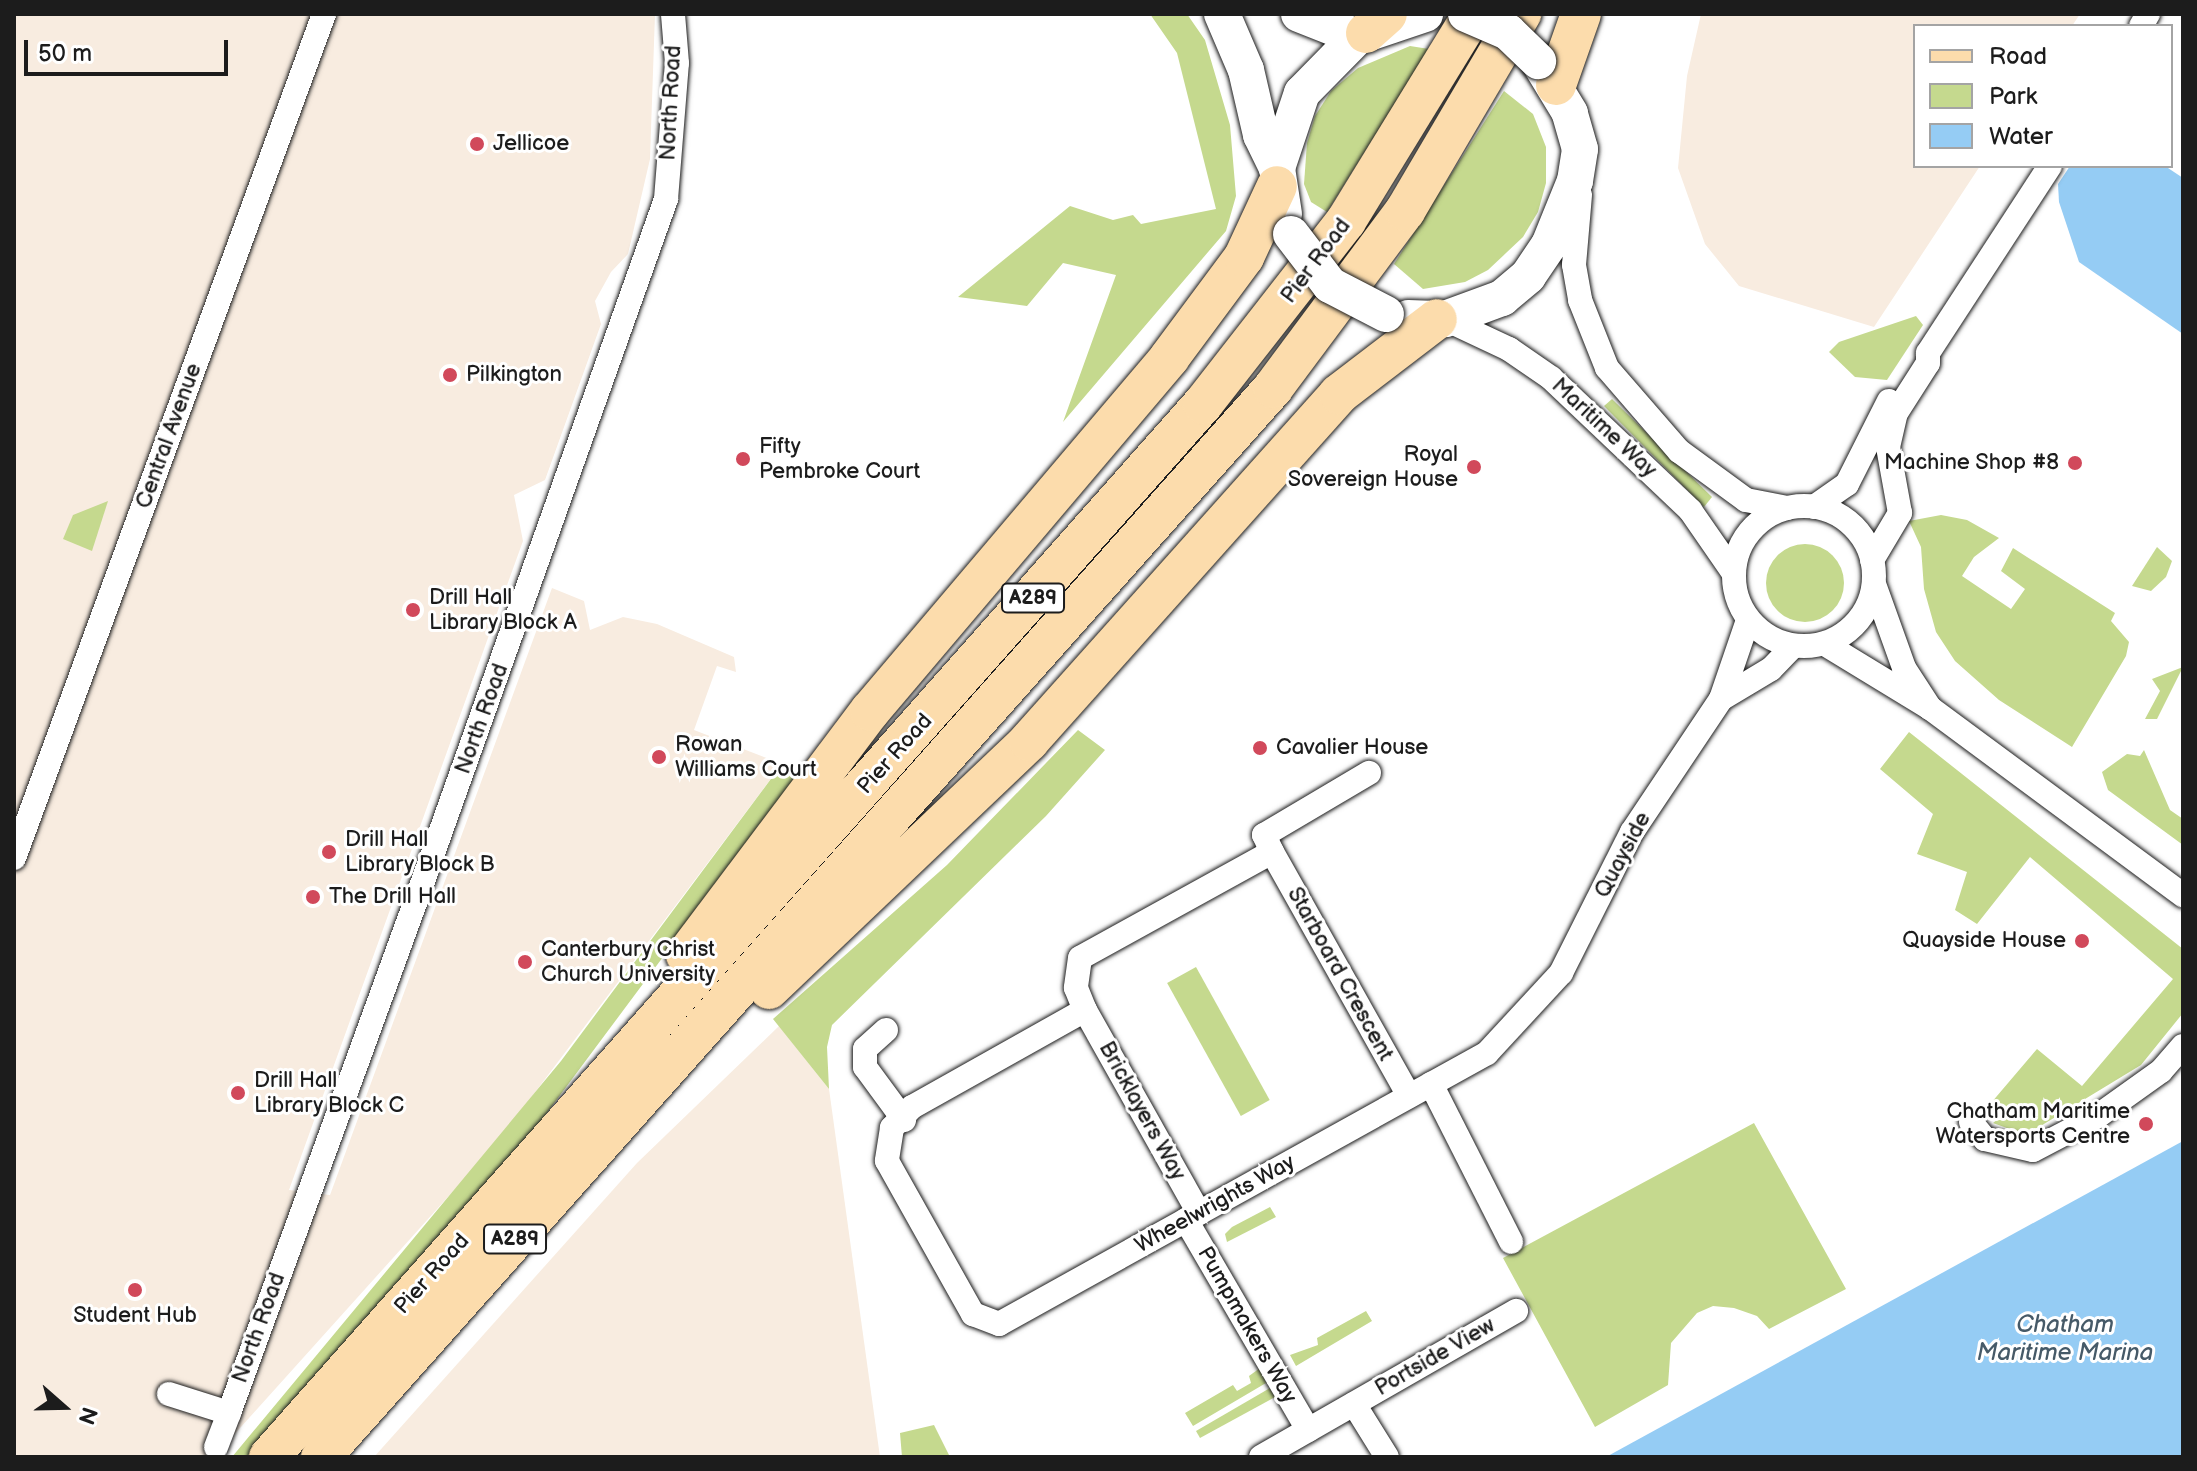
<!DOCTYPE html>
<html>
<head>
<meta charset="utf-8">
<style>
	body { margin:0 }
	#map { position:relative; width:2197px; height:1471px; overflow:hidden; background:#fff; font-family:"Balsamiq Sans",sans-serif }
	div>[style] { position:absolute }
	.built>* { inset:0; background:#f8ece0 }
	.green>* { inset:0; background:#c5d98e; transform-origin:0 0 }
	.round { border-radius:50% }
	.water>* { inset:0; background:#95ccf4 }
	.roads { filter:drop-shadow(0 0 2px #1c1c1c) drop-shadow(0 0 2px #1c1c1c) }
	.street>* { height:24px; margin:-12px; padding:0 12px; transform-origin:12px; border-radius:12px; background:#fff }
	.street>.ring { margin:-12px; padding:0; box-sizing:content-box; background:none; border:24px solid #fff; border-radius:50% }
	.secondary>* { height:36px; margin:-18px; padding:0 18px; transform-origin:18px; border-radius:18px; background:#fff }
	.primary>* { height:40px; margin:-20px; padding:0 20px; transform-origin:20px; border-radius:20px; background:#fcdcac }
	.bridges { filter:drop-shadow(0 0 2px #1c1c1c) drop-shadow(0 0 2px #1c1c1c) }
	.secondary-bridge>* { height:36px; margin:-18px; padding:0 18px; transform-origin:18px; border-radius:18px; background:#fff }
	.dots>* { width:22px; height:22px; translate:-50% -50%; box-sizing:border-box; border:4px solid #fff; border-radius:50% }
	span { translate:-50% -50%; white-space:nowrap; text-align:center; line-height:1.15; -webkit-text-stroke:6px #fff; paint-order:stroke }
	.shield-label span { padding:2px 6px; background:#fff; border:2px solid; border-radius:6px; -webkit-text-stroke-width:0 }
	.shield-label { font-size:20px; color:#1c1c1c; font-weight:700 }
	.street-label { font-size:22px; color:#1c1c1c }
	.poi-label { font-size:22px; color:#1c1c1c }
	.left { translate:0 -50%; text-align:left }
	.right { translate:-100% -50%; text-align:right }
	.water-label { font-size:24px; color:#465a68; font-style:italic }
	.frame { position:absolute; inset:0; border:16px solid #1c1c1c; pointer-events:none }
	.legend { position:absolute; left:1913px; top:24px; width:260px; height:144px; box-sizing:border-box; background:#fff; border:2px solid #a4a4a4; margin:0; padding:10px 14px; list-style:none; font-size:24px; color:#1c1c1c }
	.legend li { display:flex; align-items:center; gap:16px; height:40px }
	.legend b { width:40px; border:2px solid #a4a4a4 }
	.north { position:absolute; left:24px; top:1367px; width:80px; height:80px; -webkit-text-stroke:6px #fff; paint-order:stroke; rotate:110deg; font-size:22px; font-weight:700; line-height:32px; text-align:center; color:#1c1c1c }
	.north::after { content:''; display:block; margin:auto; width:28px; height:36px; background:#1c1c1c; clip-path:polygon(50% 0,100% 100%,50% 72%,0 100%) }
	.scale { position:absolute; left:24px; top:40px; width:204px; height:36px; box-sizing:border-box; border:4px solid #1c1c1c; border-top:0; padding-left:10px; font-size:24px; line-height:28px; white-space:nowrap; color:#1c1c1c; -webkit-text-stroke:6px #fff; paint-order:stroke }
</style>
</head>
<body>
<div id="map">
	<div class="built">
		<div style="clip-path:polygon(14px 14px,655px 14px,650px 159px,628px 254px,611px 272px,595px 301px,601px 324px,545px 480px,514px 495px,523px 541px,289px 1190px,330px 1195px,552px 588px,584px 601px,590px 630px,623px 617px,657px 624px,734px 657px,736px 672px,717px 666px,694px 730px,782px 764px,500px 1139px,214px 1457px,14px 1457px)"></div>
		<div style="clip-path:polygon(1701px 14px,2080px 14px,2072px 26px,1915px 26px,1915px 166px,1980px 166px,1874px 327px,1739px 286px,1705px 244px,1678px 168px,1687px 76px)"></div>
		<div style="clip-path:polygon(779px 1026px,829px 1089px,880px 1457px,374px 1457px,637px 1163px)"></div>
	</div>
	<div class="green">
		<div style="clip-path:polygon(1150px 14px,1187px 14px,1205px 40px,1230px 125px,1236px 196px,1226px 231px,1063px 422px,1116px 275px,1063px 263px,1027px 306px,958px 297px,1070px 206px,1113px 220px,1133px 215px,1141px 224px,1216px 209px,1177px 53px)"></div>
		<div style="clip-path:polygon(1410px 46px,1429px 49px,1327px 212px,1311px 202px,1304px 184px,1307px 143px,1315px 116px,1331px 91px,1358px 68px)"></div>
		<div style="clip-path:polygon(1504px 91px,1533px 114px,1546px 147px,1546px 183px,1538px 212px,1523px 237px,1488px 270px,1465px 282px,1423px 289px,1394px 264px)"></div>
		<div style="clip-path:polygon(1916px 316px,1923px 325px,1887px 380px,1855px 377px,1829px 352px,1839px 342px)"></div>
		<div style="clip-path:polygon(1612px 399px,1712px 497px,1704px 507px,1604px 406px)"></div>
		<div style="clip-path:polygon(108px 501px,92px 551px,63px 539px,73px 515px)"></div>
		<div style="clip-path:polygon(1941px 515px,1967px 520px,1999px 538px,1974px 557px,1962px 576px,2011px 609px,2025px 589px,2001px 571px,2013px 548px,2115px 613px,2111px 621px,2129px 642px,2126px 656px,2072px 747px,1999px 700px,1955px 661px,1936px 632px,1924px 589px,1921px 547px,1909px 521px)"></div>
		<div class="round" style="left:1766px;top:544px;width:78px;height:78px"></div>
		<div style="clip-path:polygon(2157px 547px,2172px 561px,2166px 577px,2151px 591px,2132px 586px)"></div>
		<div style="clip-path:polygon(2183px 667px,2157px 719px,2145px 719px,2160px 691px,2152px 679px)"></div>
		<div style="clip-path:polygon(1078px 730px,1105px 750px,1046px 816px,832px 1025px,827px 1047px,829px 1089px,773px 1019px,947px 865px)"></div>
		<div style="clip-path:polygon(1909px 732px,2183px 949px,2183px 1013px,2141px 1065px,2026px 1135px,1993px 1123px,1998px 1119px,1991px 1103px,2037px 1049px,2082px 1086px,2173px 979px,2030px 857px,1977px 924px,1955px 910px,1967px 872px,1917px 854px,1933px 814px,1880px 769px)"></div>
		<div style="clip-path:polygon(2144px 750px,2170px 810px,2183px 819px,2183px 845px,2108px 790px,2102px 772px,2127px 754px,2140px 756px)"></div>
		<div style="clip-path:polygon(782px 764px,798px 776px,496px 1181px,248px 1457px,232px 1457px,561px 1061px)"></div>
		<div style="left:1196px;top:967px;width:152px;height:33px;rotate:61deg"></div>
		<div style="clip-path:polygon(1754px 1123px,1846px 1289px,1769px 1329px,1757px 1316px,1734px 1308px,1713px 1306px,1697px 1313px,1671px 1343px,1668px 1385px,1595px 1427px,1503px 1258px)"></div>
		<div style="clip-path:polygon(1270px 1207px,1276px 1217px,1227px 1242px,1225px 1234px,1232px 1227px)"></div>
		<div style="clip-path:polygon(1366px 1311px,1372px 1321px,1296px 1366px,1290px 1355px,1318px 1345px,1317px 1338px)"></div>
		<div style="clip-path:polygon(1260px 1368px,1266px 1383px,1193px 1426px,1185px 1413px,1233px 1385px,1237px 1391px,1251px 1383px,1249px 1376px)"></div>
		<div style="clip-path:polygon(1270px 1388px,1275px 1397px,1200px 1438px,1196px 1431px)"></div>
		<div style="clip-path:polygon(934px 1425px,950px 1457px,902px 1457px,900px 1433px)"></div>
	</div>
	<div class="water">
		<div style="clip-path:polygon(2070px 166px,2165px 166px,2183px 178px,2183px 334px,2079px 262px,2059px 202px,2058px 184px)"></div>
		<div style="clip-path:polygon(2183px 1141px,2183px 1457px,1606px 1457px)"></div>
	</div>
	<div class="roads">
		<div class="street">
			<div style="left:2141px;top:26px;width:14px;rotate:-60deg"></div>
			<div style="left:1580px;top:195px;width:70px;rotate:94.9deg"></div>
			<div style="left:1574px;top:265px;width:36px;rotate:80deg"></div>
			<div style="left:1580px;top:300px;width:73px;rotate:68.3deg"></div>
			<div style="left:1607px;top:368px;width:110px;rotate:49.1deg"></div>
			<div style="left:1679px;top:451px;width:83px;rotate:36.2deg"></div>
			<div style="left:1746px;top:500px;width:42px;rotate:11deg"></div>
			<div style="left:1445px;top:319px;width:71px;rotate:25.1deg"></div>
			<div style="left:1509px;top:349px;width:51px;rotate:34.6deg"></div>
			<div style="left:1551px;top:378px;width:192px;rotate:43.5deg"></div>
			<div style="left:1690px;top:510px;width:75px;rotate:55.3deg"></div>
			<div class="ring" style="left:1734px;top:506px;width:116px;height:116px"></div>
			<div style="left:1814px;top:507px;width:40px;rotate:-34.9deg"></div>
			<div style="left:1847px;top:484px;width:93px;rotate:-63.2deg"></div>
			<div style="left:1872px;top:560px;width:55px;rotate:-59.2deg"></div>
			<div style="left:1900px;top:513px;width:67px;rotate:-100.3deg"></div>
			<div style="left:1888px;top:447px;width:35px;rotate:-77deg"></div>
			<div style="left:1896px;top:413px;width:59px;rotate:-57.4deg"></div>
			<div style="left:1928px;top:363px;width:10px;rotate:-90deg"></div>
			<div style="left:1928px;top:353px;width:223px;rotate:-56.9deg"></div>
			<div style="left:1874px;top:584px;width:89px;rotate:70.3deg"></div>
			<div style="left:1904px;top:668px;width:48px;rotate:57deg"></div>
			<div style="left:1825px;top:644px;width:123px;rotate:31.4deg"></div>
			<div style="left:1930px;top:708px;width:315px;rotate:36.5deg"></div>
			<div style="left:1721px;top:699px;width:83px;rotate:-71.1deg"></div>
			<div style="left:1272px;top:852px;width:19px;rotate:-115deg"></div>
			<div style="left:1264px;top:835px;width:122px;rotate:-30.6deg"></div>
			<div style="left:14px;top:858px;width:899px;rotate:-69.83deg"></div>
			<div style="left:1085px;top:1010px;width:233px;rotate:60.7deg"></div>
			<div style="left:886px;top:1030px;width:28px;rotate:138deg"></div>
			<div style="left:865px;top:1049px;width:18px;rotate:90deg"></div>
			<div style="left:865px;top:1067px;width:66px;rotate:53.7deg"></div>
			<div style="left:1431px;top:1084px;width:177px;rotate:63.1deg"></div>
			<div style="left:1409px;top:1096px;width:280px;rotate:-119.3deg"></div>
			<div style="left:1272px;top:852px;width:219px;rotate:151.1deg"></div>
			<div style="left:1080px;top:958px;width:30px;rotate:98deg"></div>
			<div style="left:1076px;top:988px;width:24px;rotate:68deg"></div>
			<div style="left:1085px;top:1010px;width:198px;rotate:150.7deg"></div>
			<div style="left:912px;top:1107px;width:29px;rotate:134deg"></div>
			<div style="left:892px;top:1128px;width:33px;rotate:99deg"></div>
			<div style="left:887px;top:1161px;width:176px;rotate:60.7deg"></div>
			<div style="left:973px;top:1314px;width:28px;rotate:21deg"></div>
			<div style="left:999px;top:1324px;width:558px;rotate:-29.04deg"></div>
			<div style="left:1487px;top:1053px;width:109px;rotate:-47.2deg"></div>
			<div style="left:1561px;top:973px;width:158px;rotate:-63.3deg"></div>
			<div style="left:1632px;top:832px;width:160px;rotate:-56.2deg"></div>
			<div style="left:1721px;top:699px;width:58px;rotate:-31deg"></div>
			<div style="left:1771px;top:669px;width:32px;rotate:-46deg"></div>
			<div style="left:1971px;top:1122px;width:22px;rotate:51deg"></div>
			<div style="left:1985px;top:1139px;width:49px;rotate:12.9deg"></div>
			<div style="left:2033px;top:1150px;width:73px;rotate:-27.6deg"></div>
			<div style="left:2098px;top:1116px;width:77px;rotate:-35.5deg"></div>
			<div style="left:2161px;top:1071px;width:33px;rotate:-49deg"></div>
			<div style="left:1186px;top:1220px;width:243px;rotate:59.8deg"></div>
			<div style="left:169px;top:1394px;width:63px;rotate:17.6deg"></div>
			<div style="left:229px;top:1413px;width:563px;rotate:-69.96deg"></div>
			<div style="left:422px;top:884px;width:727px;rotate:-70.39deg"></div>
			<div style="left:666px;top:199px;width:136px;rotate:-85.4deg"></div>
			<div style="left:677px;top:63px;width:49px;rotate:-94.7deg"></div>
			<div style="left:1354px;top:1404px;width:62px;rotate:58.1deg"></div>
			<div style="left:216px;top:1447px;width:36px;rotate:-69deg"></div>
			<div style="left:1261px;top:1457px;width:294px;rotate:-29.8deg"></div>
		</div>
		<div class="secondary">
			<div style="left:1222px;top:14px;width:61px;rotate:66.8deg"></div>
			<div style="left:1246px;top:70px;width:67px;rotate:77deg"></div>
			<div style="left:1261px;top:135px;width:37px;rotate:64deg"></div>
			<div style="left:1299px;top:14px;width:62px;rotate:21.6deg"></div>
			<div style="left:1284px;top:214px;width:47px;rotate:-98.7deg"></div>
			<div style="left:1277px;top:168px;width:79px;rotate:-71.6deg"></div>
			<div style="left:1302px;top:93px;width:78px;rotate:-45.5deg"></div>
			<div style="left:1357px;top:37px;width:72px;rotate:-18.7deg"></div>
			<div style="left:1408px;top:318px;width:37px;rotate:2deg"></div>
			<div style="left:1445px;top:319px;width:61px;rotate:-20.2deg"></div>
			<div style="left:1502px;top:298px;width:34px;rotate:-40deg"></div>
			<div style="left:1528px;top:276px;width:37px;rotate:-56deg"></div>
			<div style="left:1549px;top:245px;width:69px;rotate:-67.9deg"></div>
			<div style="left:1575px;top:181px;width:32px;rotate:-81deg"></div>
			<div style="left:1580px;top:149px;width:37px;rotate:-106deg"></div>
			<div style="left:1570px;top:113px;width:60px;rotate:-121.3deg"></div>
		</div>
		<div class="primary">
			<div style="left:1366px;top:33px;width:28px;rotate:-42deg"></div>
			<div style="left:1556px;top:85px;width:75px;rotate:-70.6deg"></div>
			<div style="left:686px;top:955px;width:306px;rotate:-53deg"></div>
			<div style="left:870px;top:711px;width:463px;rotate:-49.7deg"></div>
			<div style="left:1169px;top:358px;width:126px;rotate:-53.4deg"></div>
			<div style="left:1244px;top:257px;width:78px;rotate:-65.1deg"></div>
			<div style="left:769px;top:989px;width:359px;rotate:-43.6deg"></div>
			<div style="left:1029px;top:741px;width:465px;rotate:-48.2deg"></div>
			<div style="left:1339px;top:394px;width:123px;rotate:-37.4deg"></div>
			<div style="left:269px;top:1457px;width:1408px;rotate:-48.43deg"></div>
			<div style="left:1203px;top:404px;width:232px;rotate:-52deg"></div>
			<div style="left:1346px;top:221px;width:243px;rotate:-58.5deg"></div>
			<div style="left:321px;top:1457px;width:1431px;rotate:-48.31deg"></div>
			<div style="left:1273px;top:388px;width:221px;rotate:-53.3deg"></div>
			<div style="left:1405px;top:211px;width:229px;rotate:-59.5deg"></div>
		</div>
	</div>
	<div class="bridges">
		<div class="secondary-bridge">
			<div style="left:1466px;top:14px;width:46px;rotate:23.2deg"></div>
			<div style="left:1508px;top:32px;width:42px;rotate:44deg"></div>
			<div style="left:1291px;top:234px;width:64px;rotate:52.6deg"></div>
			<div style="left:1330px;top:285px;width:63px;rotate:27.4deg"></div>
		</div>
	</div>
	<div class="dots">
		<div style="left:477px;top:144px;background:#d1495b"></div>
		<div style="left:450px;top:375px;background:#d1495b"></div>
		<div style="left:743px;top:459px;background:#d1495b"></div>
		<div style="left:2075px;top:463px;background:#d1495b"></div>
		<div style="left:1474px;top:467px;background:#d1495b"></div>
		<div style="left:413px;top:610px;background:#d1495b"></div>
		<div style="left:1260px;top:748px;background:#d1495b"></div>
		<div style="left:659px;top:757px;background:#d1495b"></div>
		<div style="left:329px;top:852px;background:#d1495b"></div>
		<div style="left:313px;top:897px;background:#d1495b"></div>
		<div style="left:2082px;top:941px;background:#d1495b"></div>
		<div style="left:525px;top:962px;background:#d1495b"></div>
		<div style="left:238px;top:1093px;background:#d1495b"></div>
		<div style="left:2146px;top:1124px;background:#d1495b"></div>
		<div style="left:135px;top:1290px;background:#d1495b"></div>
	</div>
	<div class="shield-label">
		<span style="left:1033px;top:598px">A289</span>
		<span style="left:515px;top:1239px">A289</span>
	</div>
	<div class="street-label">
		<span style="left:671px;top:103px;rotate:-87deg">North Road</span>
		<span style="left:1316px;top:261px;rotate:-53deg">Pier Road</span>
		<span style="left:1604px;top:428px;rotate:43deg">Maritime Way</span>
		<span style="left:169px;top:436px;rotate:-70deg">Central Avenue</span>
		<span style="left:482px;top:719px;rotate:-70deg">North Road</span>
		<span style="left:895px;top:754px;rotate:-48deg">Pier Road</span>
		<span style="left:1623px;top:855px;rotate:-62deg">Quayside</span>
		<span style="left:1340px;top:974px;rotate:61deg">Starboard Crescent</span>
		<span style="left:1142px;top:1111px;rotate:61deg">Bricklayers Way</span>
		<span style="left:1215px;top:1204px;rotate:-29deg">Wheelwrights Way</span>
		<span style="left:432px;top:1274px;rotate:-48deg">Pier Road</span>
		<span style="left:1247px;top:1325px;rotate:60deg">Pumpmakers Way</span>
		<span style="left:259px;top:1328px;rotate:-70deg">North Road</span>
		<span style="left:1435px;top:1357px;rotate:-30deg">Portside View</span>
	</div>
	<div class="poi-label">
		<span class="left" style="left:493px;top:144px">Jellicoe</span>
		<span class="left" style="left:466px;top:375px">Pilkington</span>
		<span class="left" style="left:759px;top:459px">Fifty<br>Pembroke Court</span>
		<span class="right" style="left:1458px;top:467px">Royal<br>Sovereign House</span>
		<span class="right" style="left:2059px;top:463px">Machine Shop #8</span>
		<span class="left" style="left:429px;top:610px">Drill Hall<br>Library Block A</span>
		<span class="left" style="left:675px;top:757px">Rowan<br>Williams Court</span>
		<span class="left" style="left:1276px;top:748px">Cavalier House</span>
		<span class="left" style="left:345px;top:852px">Drill Hall<br>Library Block B</span>
		<span class="left" style="left:329px;top:897px">The Drill Hall</span>
		<span class="right" style="left:2066px;top:941px">Quayside House</span>
		<span class="left" style="left:541px;top:962px">Canterbury Christ<br>Church University</span>
		<span class="left" style="left:254px;top:1093px">Drill Hall<br>Library Block C</span>
		<span class="right" style="left:2130px;top:1124px">Chatham Maritime<br>Watersports Centre</span>
		<span style="left:135px;top:1316px">Student Hub</span>
	</div>
	<div class="water-label">
		<span style="left:2065px;top:1339px">Chatham<br>Maritime Marina</span>
	</div>
	<div class="frame"></div>
	<ul class="legend">
	<li><b style="height:10px;background:#fcdcac"></b>Road</li>
	<li><b style="height:22px;background:#c5d98e"></b>Park</li>
	<li><b style="height:22px;background:#95ccf4"></b>Water</li>
	</ul>
	<div class="north">N</div>
	<div class="scale">50 m</div>
</div>
</body>
</html>
